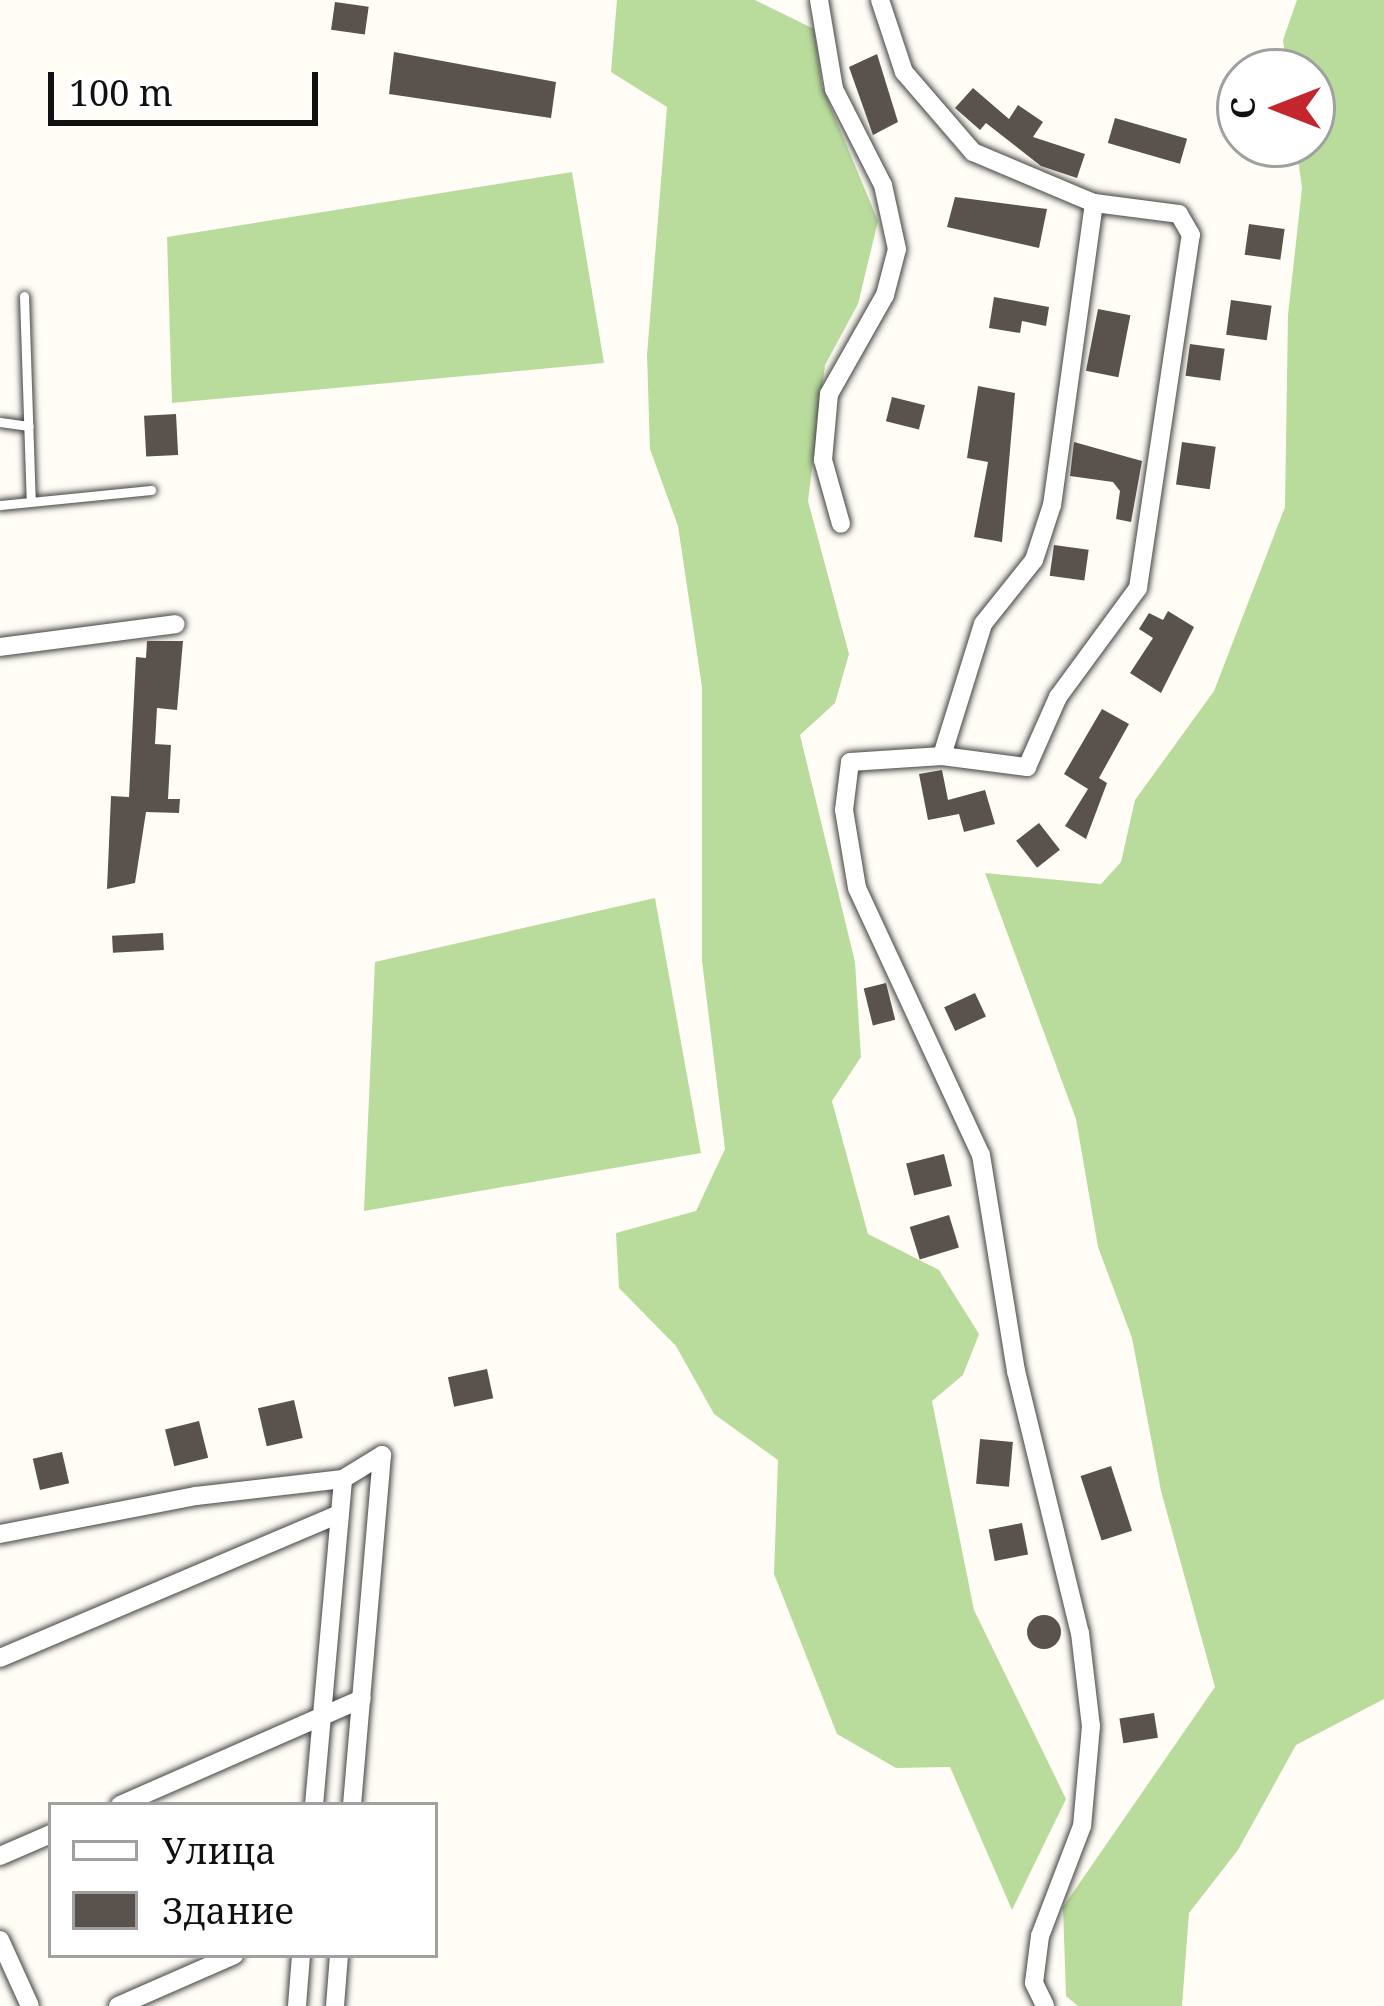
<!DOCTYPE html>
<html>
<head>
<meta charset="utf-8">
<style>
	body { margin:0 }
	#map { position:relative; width:1384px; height:2006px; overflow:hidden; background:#fffdf5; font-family:"Noto Serif",serif }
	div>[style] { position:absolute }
	.forest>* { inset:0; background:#b9dc9c }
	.building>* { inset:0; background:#5a524d; transform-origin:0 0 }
	.round { border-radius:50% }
	.roads { filter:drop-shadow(0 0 3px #444) drop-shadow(0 0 3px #444) }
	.service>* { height:9px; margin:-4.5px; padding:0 4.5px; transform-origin:4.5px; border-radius:4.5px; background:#fff }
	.minor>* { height:18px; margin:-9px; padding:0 9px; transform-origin:9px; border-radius:9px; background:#fff }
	span { translate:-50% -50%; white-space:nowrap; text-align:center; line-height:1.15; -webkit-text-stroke:12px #fff; paint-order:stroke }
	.legend { position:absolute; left:48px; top:1802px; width:390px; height:156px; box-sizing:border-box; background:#fff; border:3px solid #a0a0a0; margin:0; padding:15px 21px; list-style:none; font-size:36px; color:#111 }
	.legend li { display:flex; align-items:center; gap:24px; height:60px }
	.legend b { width:60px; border:3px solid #a0a0a0 }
	.north { position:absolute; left:1216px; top:48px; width:120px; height:120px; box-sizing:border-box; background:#fff; border:3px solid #a0a0a0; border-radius:50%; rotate:270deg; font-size:33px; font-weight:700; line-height:48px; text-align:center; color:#111 }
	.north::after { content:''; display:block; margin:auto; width:42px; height:54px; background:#c4262e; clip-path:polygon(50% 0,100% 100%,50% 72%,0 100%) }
	.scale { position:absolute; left:48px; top:72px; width:270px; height:54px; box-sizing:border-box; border:6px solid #111; border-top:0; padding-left:15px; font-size:36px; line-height:42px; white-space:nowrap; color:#111; -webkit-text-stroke:9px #fff; paint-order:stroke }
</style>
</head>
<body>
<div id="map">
	<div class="forest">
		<div style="clip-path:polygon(617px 0,755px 0,814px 29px,822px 86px,878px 221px,858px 304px,825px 365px,808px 501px,849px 654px,835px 703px,800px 735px,855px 962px,861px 1057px,832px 1101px,868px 1234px,939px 1270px,979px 1334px,963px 1375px,932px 1401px,974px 1610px,1066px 1799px,1012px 1910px,950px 1767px,896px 1768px,837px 1734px,774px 1574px,778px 1460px,714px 1414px,676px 1346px,619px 1288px,616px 1233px,696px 1211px,725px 1149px,702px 961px,702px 687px,678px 526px,650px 449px,647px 355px,667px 107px,611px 72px)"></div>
		<div style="clip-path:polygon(1297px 0,1384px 0,1384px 1699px,1296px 1745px,1238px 1850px,1189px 1913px,1182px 2006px,1078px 2006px,1066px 1996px,1063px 1907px,1215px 1687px,1161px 1491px,1132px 1338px,1098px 1247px,1076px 1119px,985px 873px,1101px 884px,1121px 862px,1135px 800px,1214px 691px,1285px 507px,1288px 315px,1302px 188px,1296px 144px,1312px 144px,1312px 72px,1287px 72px,1283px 40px)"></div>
		<div style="clip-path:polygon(572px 172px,604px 363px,172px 403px,167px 237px)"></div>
		<div style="clip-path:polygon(655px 898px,701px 1153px,364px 1211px,375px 962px)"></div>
	</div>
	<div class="building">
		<div style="left:335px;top:2px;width:34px;height:28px;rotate:8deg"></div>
		<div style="clip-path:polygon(394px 52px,556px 82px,551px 118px,389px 94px)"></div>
		<div style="clip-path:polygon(877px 54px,898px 122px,873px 135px,849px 67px)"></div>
		<div style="clip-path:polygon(973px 88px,1009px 119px,1018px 105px,1043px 122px,1033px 137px,1085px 154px,1077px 178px,1041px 166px,986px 123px,980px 130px,955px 108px)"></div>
		<div style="left:1115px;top:118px;width:75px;height:26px;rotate:16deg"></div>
		<div style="clip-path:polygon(955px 197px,1047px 209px,1039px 248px,947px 227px)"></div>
		<div style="left:1249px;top:224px;width:36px;height:31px;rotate:8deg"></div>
		<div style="clip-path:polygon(994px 297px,1049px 307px,1046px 326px,1022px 321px,1020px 333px,989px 328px)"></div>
		<div style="left:1231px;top:300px;width:41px;height:35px;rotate:8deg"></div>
		<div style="left:1098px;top:309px;width:33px;height:63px;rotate:11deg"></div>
		<div style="left:1190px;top:344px;width:35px;height:32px;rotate:8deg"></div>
		<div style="clip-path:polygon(978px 386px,1015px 393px,1002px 542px,974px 537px,988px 462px,967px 458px)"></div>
		<div style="left:892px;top:397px;width:34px;height:25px;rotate:14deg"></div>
		<div style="left:176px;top:414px;width:41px;height:32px;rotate:87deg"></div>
		<div style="clip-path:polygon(1074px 442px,1142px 461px,1131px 522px,1116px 519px,1120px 491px,1113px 482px,1070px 476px)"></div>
		<div style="left:1182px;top:442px;width:34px;height:43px;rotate:8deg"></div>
		<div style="left:1054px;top:545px;width:35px;height:31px;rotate:8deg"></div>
		<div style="clip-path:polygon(1168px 611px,1194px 627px,1161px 693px,1130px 673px,1153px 638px,1139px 629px,1149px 613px,1163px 620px)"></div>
		<div style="clip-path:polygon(147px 641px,183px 641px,177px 710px,157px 708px,155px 744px,171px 745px,168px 799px,180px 799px,179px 813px,146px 812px,135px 883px,107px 889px,111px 796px,129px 797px,136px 657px,146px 658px)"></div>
		<div style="clip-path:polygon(1102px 709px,1129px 724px,1099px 778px,1107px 783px,1086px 839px,1065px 826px,1088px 789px,1064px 774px)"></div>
		<div style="clip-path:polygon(942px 770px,948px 800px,985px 790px,995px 824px,964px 832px,959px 814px,928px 820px,919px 774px)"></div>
		<div style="left:1039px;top:823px;width:34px;height:29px;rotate:52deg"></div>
		<div style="left:163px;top:933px;width:17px;height:51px;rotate:87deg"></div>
		<div style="left:886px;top:983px;width:38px;height:23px;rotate:76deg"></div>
		<div style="left:975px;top:993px;width:26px;height:34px;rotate:65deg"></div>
		<div style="left:944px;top:1154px;width:33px;height:39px;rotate:76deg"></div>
		<div style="left:949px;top:1215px;width:34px;height:41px;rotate:73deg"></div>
		<div style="left:487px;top:1369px;width:30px;height:40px;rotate:78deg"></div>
		<div style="left:294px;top:1400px;width:39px;height:37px;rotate:77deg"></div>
		<div style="left:199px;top:1421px;width:38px;height:35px;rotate:76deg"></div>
		<div style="left:980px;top:1439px;width:33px;height:45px;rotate:5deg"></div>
		<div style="left:62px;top:1452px;width:32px;height:30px;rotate:77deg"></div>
		<div style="left:1111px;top:1466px;width:68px;height:32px;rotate:72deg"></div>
		<div style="left:1022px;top:1523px;width:32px;height:34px;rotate:79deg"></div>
		<div class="round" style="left:1027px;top:1615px;width:34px;height:34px"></div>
		<div style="left:1154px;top:1713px;width:25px;height:35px;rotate:81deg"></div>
	</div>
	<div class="roads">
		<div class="service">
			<div style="left:24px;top:296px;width:206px;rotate:88.1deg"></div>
			<div style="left:0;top:422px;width:29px;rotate:8deg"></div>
			<div style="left:0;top:505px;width:152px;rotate:-5.7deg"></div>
		</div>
		<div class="minor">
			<div style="left:819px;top:0;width:90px;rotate:80.4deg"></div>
			<div style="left:834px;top:89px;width:108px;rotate:63deg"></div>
			<div style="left:883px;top:185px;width:66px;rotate:77.7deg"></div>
			<div style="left:897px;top:249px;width:48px;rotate:104.6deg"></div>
			<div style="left:885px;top:295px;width:114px;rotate:119.5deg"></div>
			<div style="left:829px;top:394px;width:66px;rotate:95.2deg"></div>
			<div style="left:823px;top:460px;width:66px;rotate:74.3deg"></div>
			<div style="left:880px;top:0;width:76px;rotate:71.6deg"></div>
			<div style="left:904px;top:72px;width:106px;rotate:49.2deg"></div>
			<div style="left:973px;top:152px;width:131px;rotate:22.9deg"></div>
			<div style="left:1094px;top:203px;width:305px;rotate:97.9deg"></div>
			<div style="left:1052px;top:505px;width:58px;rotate:108.1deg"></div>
			<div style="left:1034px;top:560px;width:82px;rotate:128.6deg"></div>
			<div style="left:983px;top:624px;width:138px;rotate:107.3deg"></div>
			<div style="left:942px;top:756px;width:92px;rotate:176.3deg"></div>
			<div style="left:850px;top:762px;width:48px;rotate:97.1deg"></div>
			<div style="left:844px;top:810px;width:79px;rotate:80.5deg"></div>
			<div style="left:857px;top:888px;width:294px;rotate:65.1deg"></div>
			<div style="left:981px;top:1155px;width:219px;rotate:80.8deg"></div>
			<div style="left:1016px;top:1371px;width:270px;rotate:76.3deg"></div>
			<div style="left:1080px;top:1633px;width:94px;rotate:83.3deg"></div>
			<div style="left:1091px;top:1726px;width:100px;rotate:95.1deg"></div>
			<div style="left:1082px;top:1826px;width:118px;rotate:110.9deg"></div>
			<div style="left:1040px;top:1936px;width:47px;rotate:97.3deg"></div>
			<div style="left:1034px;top:1983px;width:25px;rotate:64deg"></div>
			<div style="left:0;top:647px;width:177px;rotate:-7.4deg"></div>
			<div style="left:942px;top:756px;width:86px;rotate:7.4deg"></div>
			<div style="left:1027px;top:767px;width:77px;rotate:-66.1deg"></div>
			<div style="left:1058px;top:697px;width:135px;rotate:-53.7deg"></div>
			<div style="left:1138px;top:588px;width:357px;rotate:-81.5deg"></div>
			<div style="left:1191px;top:235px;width:24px;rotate:-120deg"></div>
			<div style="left:1179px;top:214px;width:86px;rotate:-172.6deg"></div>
			<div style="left:0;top:1534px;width:200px;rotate:-11deg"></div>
			<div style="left:196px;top:1496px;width:148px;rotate:-6.6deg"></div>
			<div style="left:343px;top:1479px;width:46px;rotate:-31.6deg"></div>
			<div style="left:382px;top:1455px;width:351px;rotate:94.9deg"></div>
			<div style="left:0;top:1658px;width:369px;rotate:-23deg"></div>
			<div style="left:120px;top:1805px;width:264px;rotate:-23.7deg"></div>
			<div style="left:314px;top:1805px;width:327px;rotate:-84.9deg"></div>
			<div style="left:0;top:1856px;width:56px;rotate:-23.3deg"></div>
			<div style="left:0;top:1940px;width:72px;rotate:65.6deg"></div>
			<div style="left:118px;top:2006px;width:127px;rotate:-23.7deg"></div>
			<div style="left:297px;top:2006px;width:51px;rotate:-85.5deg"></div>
			<div style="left:335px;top:2006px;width:51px;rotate:-85.5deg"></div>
		</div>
	</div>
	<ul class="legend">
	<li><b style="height:15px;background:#fff"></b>Улица</li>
	<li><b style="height:33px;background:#5a524d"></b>Здание</li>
	</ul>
	<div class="north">С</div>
	<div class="scale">100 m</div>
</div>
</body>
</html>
